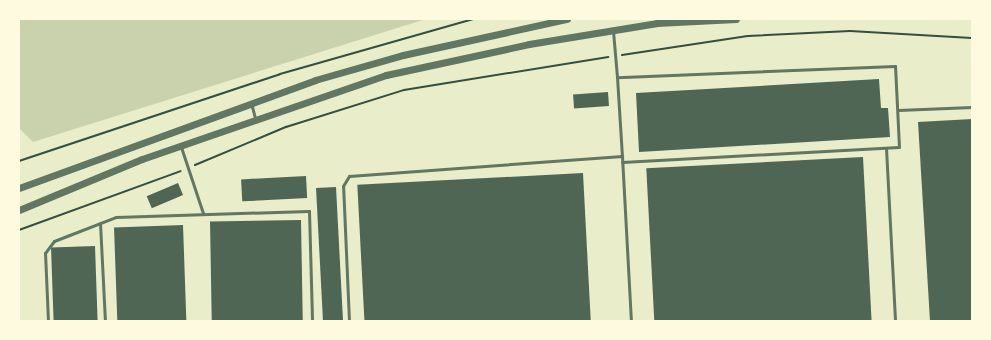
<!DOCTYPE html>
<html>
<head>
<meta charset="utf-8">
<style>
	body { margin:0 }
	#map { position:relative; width:991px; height:340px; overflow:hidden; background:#e9edc9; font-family:Jost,sans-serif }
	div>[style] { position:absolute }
	.green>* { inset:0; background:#cad2ad }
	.building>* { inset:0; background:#4f6655; transform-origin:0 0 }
	.path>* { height:2px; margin:-1px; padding:0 1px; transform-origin:1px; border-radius:1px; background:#344e41 }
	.service>* { height:3px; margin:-1.5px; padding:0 1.5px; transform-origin:1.5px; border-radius:1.5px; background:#617663 }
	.tertiary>* { height:7px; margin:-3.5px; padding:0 3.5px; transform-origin:3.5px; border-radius:3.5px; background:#617663 }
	span { translate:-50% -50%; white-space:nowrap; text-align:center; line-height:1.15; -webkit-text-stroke:4px #fefae0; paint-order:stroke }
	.frame { position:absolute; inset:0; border:20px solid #fefae0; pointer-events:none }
</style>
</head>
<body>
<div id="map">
	<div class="green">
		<div style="clip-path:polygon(19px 19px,426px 19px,33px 142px,19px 128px)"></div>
	</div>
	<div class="building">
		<div style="clip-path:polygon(879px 79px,881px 108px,888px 108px,890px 137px,639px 152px,636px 93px)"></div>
		<div style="left:608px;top:92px;width:14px;height:35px;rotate:86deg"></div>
		<div style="clip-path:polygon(972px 119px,972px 321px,930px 321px,918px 122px)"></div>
		<div style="left:863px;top:157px;width:164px;height:217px;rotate:87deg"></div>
		<div style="left:583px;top:173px;width:148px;height:226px;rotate:87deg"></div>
		<div style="left:306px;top:176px;width:22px;height:65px;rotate:87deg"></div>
		<div style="left:178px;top:183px;width:13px;height:34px;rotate:67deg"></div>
		<div style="left:336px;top:187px;width:134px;height:20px;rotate:87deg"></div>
		<div style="left:301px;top:220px;width:101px;height:91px;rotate:89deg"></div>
		<div style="left:183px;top:225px;width:96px;height:69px;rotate:88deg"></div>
		<div style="left:95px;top:246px;width:75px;height:44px;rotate:88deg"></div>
	</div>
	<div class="path">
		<div style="left:622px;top:55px;width:127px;rotate:-8.6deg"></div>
		<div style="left:748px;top:36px;width:102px;rotate:-2.8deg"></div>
		<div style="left:850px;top:31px;width:122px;rotate:3.3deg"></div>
		<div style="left:19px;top:161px;width:275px;rotate:-18.4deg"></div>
		<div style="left:280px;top:74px;width:201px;rotate:-15.9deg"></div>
		<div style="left:195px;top:165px;width:99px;rotate:-22.7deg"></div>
		<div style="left:286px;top:127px;width:124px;rotate:-17.4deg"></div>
		<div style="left:404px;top:90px;width:207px;rotate:-9.2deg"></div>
		<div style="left:19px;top:230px;width:172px;rotate:-20deg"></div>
	</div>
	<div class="service">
		<div style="left:613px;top:31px;width:46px;rotate:85deg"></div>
		<div style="left:251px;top:103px;width:16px;rotate:75deg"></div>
		<div style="left:898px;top:110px;width:74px;rotate:-2.3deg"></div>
		<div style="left:181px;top:147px;width:70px;rotate:71.6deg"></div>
		<div style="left:886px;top:148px;width:173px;rotate:87deg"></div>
		<div style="left:622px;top:162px;width:277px;rotate:-3.1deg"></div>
		<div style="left:899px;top:147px;width:81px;rotate:-92.8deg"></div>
		<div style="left:895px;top:66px;width:278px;rotate:177.7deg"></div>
		<div style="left:617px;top:77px;width:79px;rotate:86.4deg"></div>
		<div style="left:622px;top:156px;width:165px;rotate:86.9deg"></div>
		<div style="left:100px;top:223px;width:98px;rotate:87.1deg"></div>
		<div style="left:48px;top:321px;width:68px;rotate:-92.5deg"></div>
		<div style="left:45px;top:253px;width:15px;rotate:-53deg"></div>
		<div style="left:54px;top:241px;width:66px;rotate:-21.2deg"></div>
		<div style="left:116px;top:217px;width:193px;rotate:-1.8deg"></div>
		<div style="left:309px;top:211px;width:110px;rotate:88.4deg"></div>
		<div style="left:349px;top:321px;width:135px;rotate:-92.5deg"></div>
		<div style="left:343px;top:186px;width:12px;rotate:-59deg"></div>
		<div style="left:349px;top:176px;width:274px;rotate:-4.2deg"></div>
	</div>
	<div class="tertiary">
		<div style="left:19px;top:188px;width:315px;rotate:-20deg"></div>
		<div style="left:315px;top:80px;width:91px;rotate:-15.9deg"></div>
		<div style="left:403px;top:55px;width:168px;rotate:-12.4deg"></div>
		<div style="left:19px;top:210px;width:133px;rotate:-22.5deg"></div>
		<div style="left:142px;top:159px;width:258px;rotate:-19deg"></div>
		<div style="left:386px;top:75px;width:146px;rotate:-12.2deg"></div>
		<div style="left:529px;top:44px;width:130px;rotate:-9.3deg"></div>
		<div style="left:657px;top:23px;width:79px;rotate:-2.9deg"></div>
	</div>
	<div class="frame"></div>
</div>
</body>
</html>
